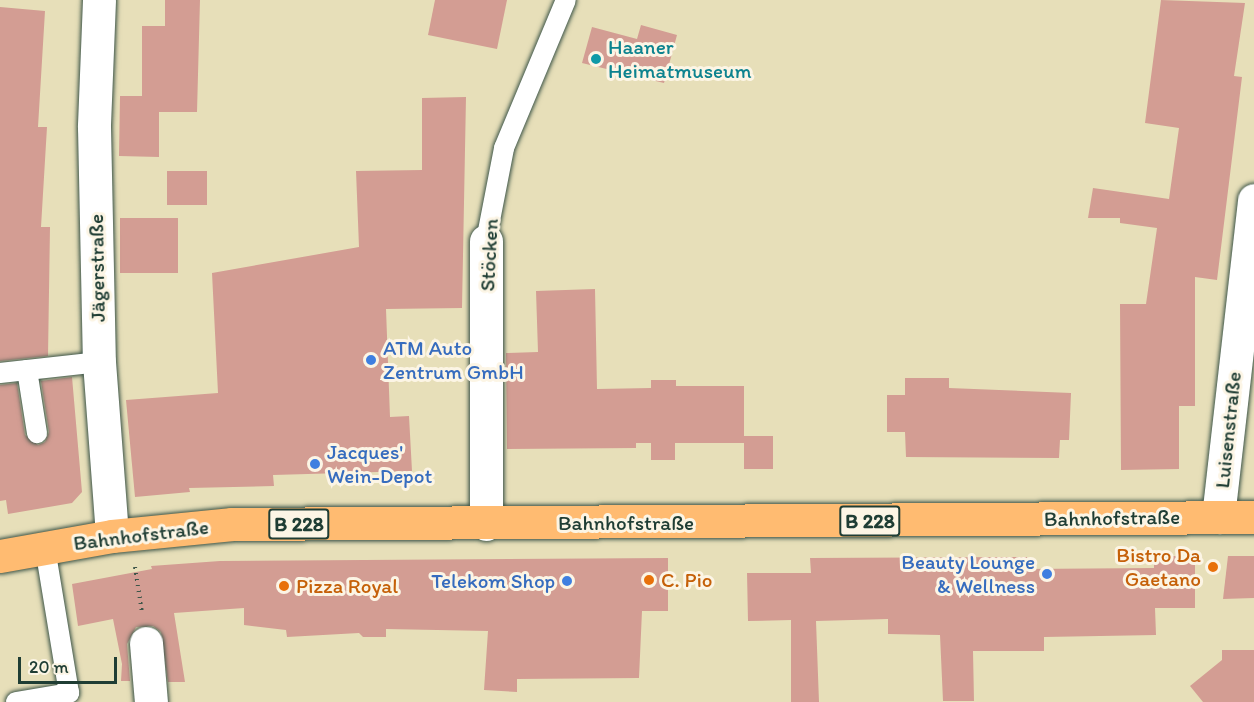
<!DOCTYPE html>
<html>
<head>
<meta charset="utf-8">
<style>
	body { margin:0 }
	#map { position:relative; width:1254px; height:702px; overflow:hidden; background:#e7dfb9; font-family:Itim,sans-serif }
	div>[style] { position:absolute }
	.building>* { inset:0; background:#d39d93; transform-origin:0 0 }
	.path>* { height:4px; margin-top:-2px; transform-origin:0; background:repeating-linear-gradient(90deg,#3d5548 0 1.5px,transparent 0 6px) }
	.roads { filter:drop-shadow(0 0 2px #3d5548) drop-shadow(0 0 2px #3d5548) }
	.lane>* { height:20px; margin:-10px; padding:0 10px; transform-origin:10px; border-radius:10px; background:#fff }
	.street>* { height:33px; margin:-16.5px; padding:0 16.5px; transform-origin:16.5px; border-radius:16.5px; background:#fff }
	.primary>* { height:33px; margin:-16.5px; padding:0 16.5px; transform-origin:16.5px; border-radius:16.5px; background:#ffbb71 }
	.dots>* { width:16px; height:16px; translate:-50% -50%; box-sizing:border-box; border:3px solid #fcf5e5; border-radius:50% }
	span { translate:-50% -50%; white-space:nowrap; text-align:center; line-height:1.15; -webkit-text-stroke:6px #fcf5e5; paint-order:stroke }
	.shield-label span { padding:2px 4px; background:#fcf5e5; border:2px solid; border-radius:4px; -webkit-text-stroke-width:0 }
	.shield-label { font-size:20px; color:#1f3d34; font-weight:700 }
	.culture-label { font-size:21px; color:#0d838f }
	.left { translate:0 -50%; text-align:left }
	.street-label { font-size:21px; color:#1f3d34 }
	.shop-label { font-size:21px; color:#366cbe }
	.right { translate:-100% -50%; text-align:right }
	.food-label { font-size:21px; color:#c56008 }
	.scale { position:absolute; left:18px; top:657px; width:99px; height:27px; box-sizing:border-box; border:3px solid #1f3d34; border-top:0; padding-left:8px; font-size:18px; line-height:21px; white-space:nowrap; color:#1f3d34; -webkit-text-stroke:4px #fcf5e5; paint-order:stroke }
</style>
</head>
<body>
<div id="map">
	<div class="building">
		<div style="clip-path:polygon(165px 0,200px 0,197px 112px,159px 112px,159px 157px,119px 156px,120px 96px,142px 96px,142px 26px,165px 26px)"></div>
		<div style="clip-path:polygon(435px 0,507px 0,497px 49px,428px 35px)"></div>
		<div style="clip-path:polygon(1161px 0,1245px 3px,1234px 76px,1242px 77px,1217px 280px,1195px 277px,1195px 406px,1179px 406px,1179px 469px,1121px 470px,1120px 304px,1146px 304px,1157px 228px,1120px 223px,1120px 218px,1088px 218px,1093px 188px,1169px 199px,1179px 128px,1145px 123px)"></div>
		<div style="clip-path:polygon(0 7px,45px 11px,38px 127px,47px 127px,41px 227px,50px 227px,48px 356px,0 361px)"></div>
		<div style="clip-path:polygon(641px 25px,677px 35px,664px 83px,582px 63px,592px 27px,637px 39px)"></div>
		<div style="clip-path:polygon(466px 97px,462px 308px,386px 309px,390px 417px,409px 416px,412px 471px,273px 475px,274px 486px,189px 488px,190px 492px,135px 497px,126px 400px,218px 393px,212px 273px,359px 247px,356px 171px,422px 170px,422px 98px)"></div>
		<div style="left:167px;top:171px;width:40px;height:34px"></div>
		<div style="left:120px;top:218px;width:58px;height:55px"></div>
		<div style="clip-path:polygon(595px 289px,597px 389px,651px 388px,651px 380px,676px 380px,676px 386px,744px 386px,744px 443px,675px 443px,675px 460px,651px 460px,651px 443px,636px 443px,636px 448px,507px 449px,506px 353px,538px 352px,536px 291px)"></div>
		<div style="clip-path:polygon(72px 377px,82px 492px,72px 503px,8px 514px,6px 500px,0 501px,0 385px,17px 383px,25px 435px,38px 445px,45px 442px,49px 432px,41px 381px)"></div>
		<div style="clip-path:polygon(905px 378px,949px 378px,949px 388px,1071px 393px,1069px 440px,1060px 440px,1059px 458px,906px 457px,905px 432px,887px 432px,887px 395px,905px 395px)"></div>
		<div style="left:773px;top:436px;width:33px;height:29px;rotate:90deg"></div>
		<div style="clip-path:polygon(1154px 556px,1195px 556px,1195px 608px,1155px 608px,1156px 635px,1044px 637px,1044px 651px,973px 651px,974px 701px,943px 701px,940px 635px,888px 634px,888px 619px,816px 621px,819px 702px,791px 702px,791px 620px,748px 621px,747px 573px,811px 573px,810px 558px,1027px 557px,1027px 569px,1154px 568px)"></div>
		<div style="clip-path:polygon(1228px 556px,1254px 556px,1254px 598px,1223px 599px)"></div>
		<div style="clip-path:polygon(668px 558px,668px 611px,642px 611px,639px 678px,517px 679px,517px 692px,484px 690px,488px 631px,386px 629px,386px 637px,363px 637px,359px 633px,287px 637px,286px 630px,244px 625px,244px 608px,174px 613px,185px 682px,168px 682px,161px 632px,153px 626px,136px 627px,127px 644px,130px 681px,121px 681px,122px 664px,113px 619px,78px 626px,72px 584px,152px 569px,151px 566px,220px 561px)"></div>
		<div style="clip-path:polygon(1222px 650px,1254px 650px,1254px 702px,1203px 702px,1190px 686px,1222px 660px)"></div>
	</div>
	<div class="path">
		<div style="left:135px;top:567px;width:47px;rotate:81.3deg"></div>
	</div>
	<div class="roads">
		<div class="lane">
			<div style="left:486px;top:241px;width:95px;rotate:-79deg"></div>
			<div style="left:504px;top:148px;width:160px;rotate:-67.3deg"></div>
			<div style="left:27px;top:370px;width:64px;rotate:81deg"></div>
			<div style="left:0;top:373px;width:100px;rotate:-6.3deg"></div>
			<div style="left:16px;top:702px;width:54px;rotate:-9.6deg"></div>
			<div style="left:69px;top:693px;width:147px;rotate:-99.4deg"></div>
		</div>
		<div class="street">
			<div style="left:99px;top:0;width:127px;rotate:92.3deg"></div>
			<div style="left:94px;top:127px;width:235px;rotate:88.8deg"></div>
			<div style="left:99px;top:362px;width:174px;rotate:85.7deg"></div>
			<div style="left:1218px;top:517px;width:319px;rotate:-83.5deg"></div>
			<div style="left:486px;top:524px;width:283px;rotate:-90deg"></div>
			<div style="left:146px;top:643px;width:59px;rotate:85.2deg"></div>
		</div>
		<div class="primary">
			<div style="left:0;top:556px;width:114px;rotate:-10.1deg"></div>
			<div style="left:112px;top:536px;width:121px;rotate:-5.7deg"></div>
			<div style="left:232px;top:524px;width:1022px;rotate:-0.39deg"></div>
		</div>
	</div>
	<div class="dots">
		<div style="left:596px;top:59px;background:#0f9aa8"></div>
		<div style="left:371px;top:360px;background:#3f7fe0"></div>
		<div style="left:315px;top:464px;background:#3f7fe0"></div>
		<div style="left:1213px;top:567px;background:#e8710a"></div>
		<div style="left:1047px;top:574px;background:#3f7fe0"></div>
		<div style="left:649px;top:580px;background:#e8710a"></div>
		<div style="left:567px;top:581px;background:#3f7fe0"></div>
		<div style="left:284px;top:586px;background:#e8710a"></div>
	</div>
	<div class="shield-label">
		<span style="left:870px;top:521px">B 228</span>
		<span style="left:299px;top:524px">B 228</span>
	</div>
	<div class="culture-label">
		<span class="left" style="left:608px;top:59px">Haaner<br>Heimatmuseum</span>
	</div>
	<div class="street-label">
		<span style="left:489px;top:255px;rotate:-87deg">Stöcken</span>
		<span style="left:97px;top:268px;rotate:-91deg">Jägerstraße</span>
		<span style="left:1228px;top:430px;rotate:-84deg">Luisenstraße</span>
		<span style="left:1112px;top:518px;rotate:-1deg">Bahnhofstraße</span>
		<span style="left:626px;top:523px">Bahnhofstraße</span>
		<span style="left:141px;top:535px;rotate:-7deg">Bahnhofstraße</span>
	</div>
	<div class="shop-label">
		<span class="left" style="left:383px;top:360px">ATM Auto<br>Zentrum GmbH</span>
		<span class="left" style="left:327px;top:464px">Jacques'<br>Wein-Depot</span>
		<span class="right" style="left:1035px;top:574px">Beauty Lounge<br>&amp; Wellness</span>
		<span class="right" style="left:555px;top:581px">Telekom Shop</span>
	</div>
	<div class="food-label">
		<span class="right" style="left:1201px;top:567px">Bistro Da<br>Gaetano</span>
		<span class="left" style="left:661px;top:580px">C. Pio</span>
		<span class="left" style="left:296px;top:586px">Pizza Royal</span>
	</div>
	<div class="scale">20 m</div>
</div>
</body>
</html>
